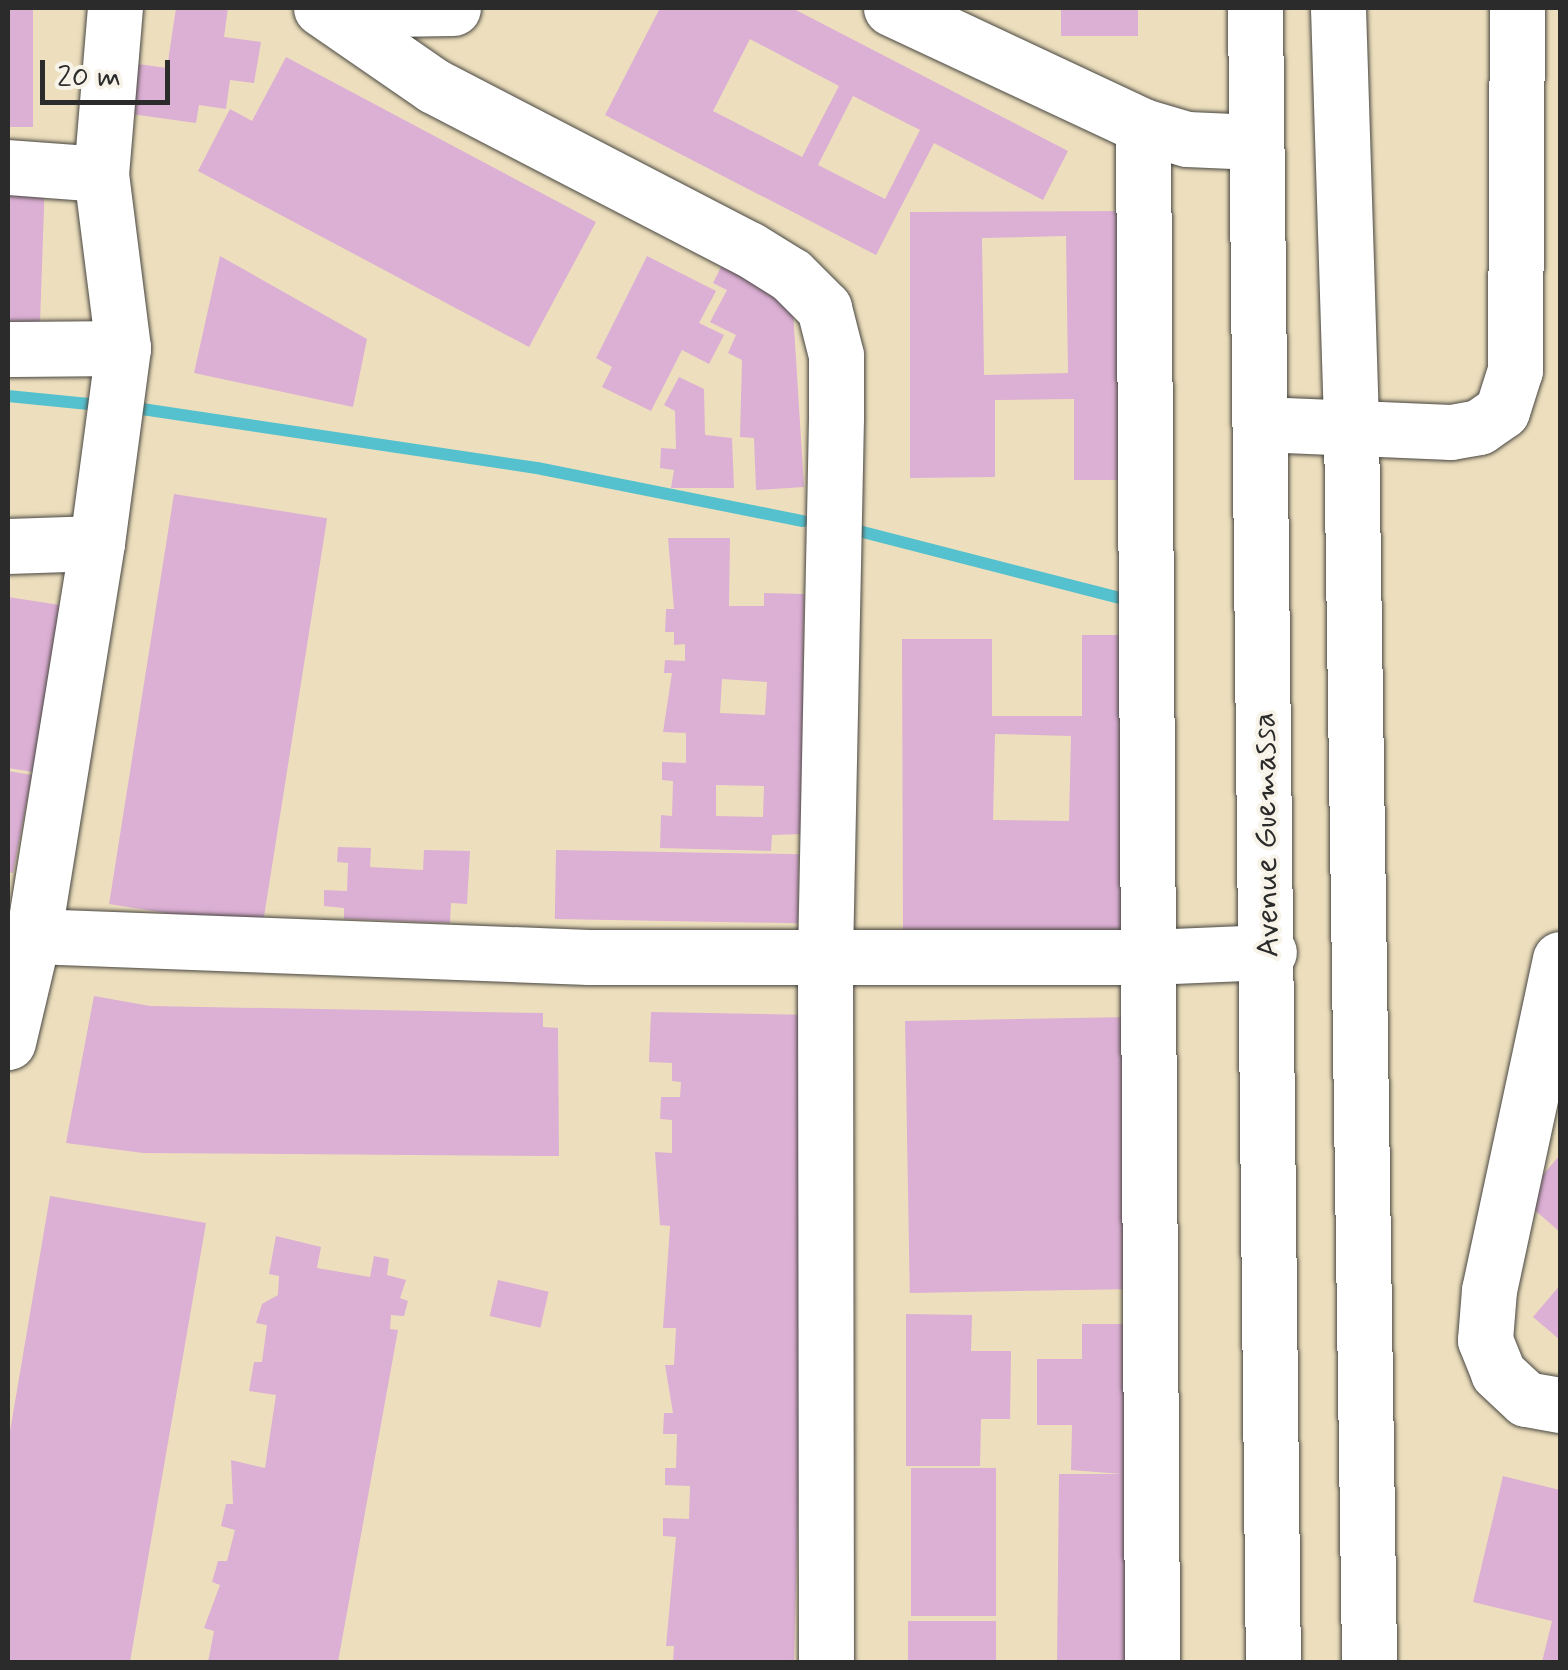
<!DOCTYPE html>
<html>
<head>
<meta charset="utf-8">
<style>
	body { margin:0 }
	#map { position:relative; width:1568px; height:1670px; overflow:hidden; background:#eddfbd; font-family:Mynerve,sans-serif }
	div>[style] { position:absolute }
	.stream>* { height:12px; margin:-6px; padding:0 6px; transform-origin:6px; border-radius:6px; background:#55c1ce }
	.building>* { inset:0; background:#dcafd4; transform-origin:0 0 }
	.roads { filter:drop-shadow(0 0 2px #484641) drop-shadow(0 0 2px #484641) }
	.minor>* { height:55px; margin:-27.5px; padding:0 27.5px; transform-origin:27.5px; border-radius:27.5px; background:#fff }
	.major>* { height:55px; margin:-27.5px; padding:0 27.5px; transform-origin:27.5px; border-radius:27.5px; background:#fff }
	span { translate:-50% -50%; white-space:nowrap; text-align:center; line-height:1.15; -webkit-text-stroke:8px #f7f3e8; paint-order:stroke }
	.street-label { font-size:32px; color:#2b2b2b }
	.frame { position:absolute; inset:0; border:10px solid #2b2b2b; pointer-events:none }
	.scale { position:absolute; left:40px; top:60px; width:130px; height:45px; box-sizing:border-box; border:5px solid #2b2b2b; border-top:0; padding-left:12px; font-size:30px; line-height:35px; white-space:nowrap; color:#2b2b2b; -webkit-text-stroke:8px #f7f3e8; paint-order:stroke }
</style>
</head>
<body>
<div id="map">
	<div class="stream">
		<div style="left:8px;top:396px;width:81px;rotate:5.6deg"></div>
		<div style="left:142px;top:409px;width:399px;rotate:8.5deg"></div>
		<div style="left:537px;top:468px;width:271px;rotate:11.3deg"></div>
		<div style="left:855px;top:530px;width:289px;rotate:14.4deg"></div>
	</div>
	<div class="building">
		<div style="left:8px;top:8px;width:25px;height:119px"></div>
		<div style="clip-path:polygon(176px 8px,228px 8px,224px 37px,261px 42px,254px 83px,230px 80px,226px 109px,199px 105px,196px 123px,131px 114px,138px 64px,167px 68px)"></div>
		<div style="clip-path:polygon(evenodd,660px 8px,792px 8px,1068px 151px,1043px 200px,934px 143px,876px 255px,605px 115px,660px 8px,750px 39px,839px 86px,802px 157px,713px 111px,750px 39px,660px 8px,853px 96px,920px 130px,885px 199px,818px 165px,853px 96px)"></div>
		<div style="left:1061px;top:8px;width:77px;height:28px"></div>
		<div style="clip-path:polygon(286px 57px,596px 222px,529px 347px,198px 171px,230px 109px,252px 121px)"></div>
		<div style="left:8px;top:179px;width:37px;height:142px;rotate:2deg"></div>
		<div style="clip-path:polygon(evenodd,1135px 211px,1135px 480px,1074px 480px,1074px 399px,995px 400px,995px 477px,910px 478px,910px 212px,1135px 211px,1066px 236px,1068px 373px,984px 375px,982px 238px,1066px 236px)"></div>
		<div style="clip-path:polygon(220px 256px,367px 339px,353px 407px,194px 373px)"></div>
		<div style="clip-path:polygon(647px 256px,716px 291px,699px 323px,724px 335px,709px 364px,682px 350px,651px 411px,602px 387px,612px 367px,596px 358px)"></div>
		<div style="clip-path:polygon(724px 261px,792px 295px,804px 487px,756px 490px,754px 438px,740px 437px,742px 360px,728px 353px,736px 335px,710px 322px,727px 290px,713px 283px)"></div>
		<div style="clip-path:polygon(679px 377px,704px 389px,705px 435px,732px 438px,734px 488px,671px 488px,674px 470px,660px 468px,661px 448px,676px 449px,675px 411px,664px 405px)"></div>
		<div style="left:174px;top:494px;width:155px;height:415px;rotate:9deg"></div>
		<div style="clip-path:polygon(evenodd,668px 538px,730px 538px,729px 606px,764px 606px,764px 593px,804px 594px,802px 834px,772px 835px,771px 851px,660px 848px,661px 815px,672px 816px,673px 781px,662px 780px,662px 762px,686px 763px,686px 733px,663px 732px,672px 673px,664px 673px,665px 660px,685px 661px,685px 644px,674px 645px,674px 632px,665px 632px,666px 609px,674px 609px,668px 538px,722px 679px,767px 682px,765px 715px,720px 713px,722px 679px,668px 538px,716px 785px,764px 786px,763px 817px,716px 816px,716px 785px)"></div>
		<div style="clip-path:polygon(8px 597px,73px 607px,46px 774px,8px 768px)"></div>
		<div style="clip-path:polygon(evenodd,1082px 635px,1135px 635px,1135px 931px,903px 932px,902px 639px,992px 639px,992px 716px,1082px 716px,1082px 635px,995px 734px,1071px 736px,1069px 821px,993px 820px,995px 734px)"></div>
		<div style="clip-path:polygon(8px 771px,32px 775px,13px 873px,8px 872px)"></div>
		<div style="clip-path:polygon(338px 847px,371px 848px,370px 867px,423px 870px,424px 850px,470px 851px,467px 904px,451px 903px,450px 923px,344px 919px,344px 908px,324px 906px,324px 890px,347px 891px,348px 863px,337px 862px)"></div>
		<div style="left:556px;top:850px;width:243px;height:69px;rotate:1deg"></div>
		<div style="clip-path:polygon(94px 996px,150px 1006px,543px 1013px,543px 1027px,558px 1028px,559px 1156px,143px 1153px,66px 1143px)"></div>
		<div style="clip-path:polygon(651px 1012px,811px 1015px,794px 1662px,673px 1662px,674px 1646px,666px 1646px,676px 1537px,663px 1536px,663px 1518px,689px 1519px,690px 1486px,665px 1485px,665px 1468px,676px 1468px,677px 1434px,663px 1434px,664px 1413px,673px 1413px,665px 1365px,674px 1365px,676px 1328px,663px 1328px,670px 1226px,660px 1225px,655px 1152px,672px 1153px,672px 1120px,660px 1119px,661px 1097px,680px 1097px,681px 1082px,672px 1081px,672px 1063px,649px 1062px)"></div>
		<div style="left:1131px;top:1017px;width:272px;height:226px;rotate:89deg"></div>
		<div style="clip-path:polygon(1560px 1155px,1560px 1232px,1522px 1199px)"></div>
		<div style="clip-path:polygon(50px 1196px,206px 1223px,130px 1662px,8px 1662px,8px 1443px)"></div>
		<div style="clip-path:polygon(276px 1236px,321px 1247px,317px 1268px,370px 1277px,374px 1256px,389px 1259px,387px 1275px,406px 1280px,400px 1298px,408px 1301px,404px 1316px,391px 1315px,390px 1329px,398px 1330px,338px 1662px,208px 1662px,214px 1631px,204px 1628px,220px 1585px,212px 1582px,218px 1561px,227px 1561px,235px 1530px,221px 1526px,226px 1504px,233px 1504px,231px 1460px,265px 1468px,276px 1395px,249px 1391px,254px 1362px,262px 1362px,267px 1325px,256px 1323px,262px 1304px,278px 1295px,279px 1276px,269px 1274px)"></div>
		<div style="left:498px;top:1280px;width:52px;height:37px;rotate:13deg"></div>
		<div style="clip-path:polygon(1560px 1285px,1560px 1340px,1533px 1317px)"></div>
		<div style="clip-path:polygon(906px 1314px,972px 1315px,971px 1351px,1011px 1351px,1010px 1419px,981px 1419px,980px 1466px,906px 1466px)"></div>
		<div style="clip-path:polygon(1082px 1324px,1139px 1324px,1131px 1662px,1057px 1662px,1059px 1474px,1122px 1474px,1071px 1470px,1072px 1425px,1037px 1425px,1037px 1359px,1082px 1359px)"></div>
		<div style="left:911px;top:1468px;width:85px;height:148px"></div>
		<div style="clip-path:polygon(1503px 1476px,1560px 1490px,1560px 1662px,1542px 1662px,1552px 1621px,1473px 1602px)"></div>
		<div style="left:908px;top:1621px;width:88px;height:41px"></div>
	</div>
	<div class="roads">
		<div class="minor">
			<div style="left:321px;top:8px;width:137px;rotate:34.6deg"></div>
			<div style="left:434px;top:86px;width:355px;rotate:27.4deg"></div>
			<div style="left:749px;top:249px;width:49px;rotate:31.8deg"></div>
			<div style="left:791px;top:275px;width:47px;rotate:45deg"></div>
			<div style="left:824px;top:308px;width:49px;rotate:75.7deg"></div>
			<div style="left:836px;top:355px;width:63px;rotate:90deg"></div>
			<div style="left:836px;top:418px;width:540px;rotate:91.17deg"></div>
			<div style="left:825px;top:958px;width:704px;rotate:89.92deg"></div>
			<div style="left:891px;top:8px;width:278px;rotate:25.1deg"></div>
			<div style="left:1143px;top:126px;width:46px;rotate:16.5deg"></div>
			<div style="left:1187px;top:139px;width:69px;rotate:2.5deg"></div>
			<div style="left:1338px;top:8px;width:421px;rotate:88.2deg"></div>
			<div style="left:1351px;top:429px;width:1233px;rotate:89.16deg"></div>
			<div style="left:326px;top:10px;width:127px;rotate:-0.9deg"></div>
			<div style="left:1143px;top:126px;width:1536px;rotate:89.66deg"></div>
			<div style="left:8px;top:167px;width:93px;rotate:4.3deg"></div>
			<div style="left:101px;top:174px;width:167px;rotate:-85.2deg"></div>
			<div style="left:8px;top:349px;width:115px;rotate:-0.5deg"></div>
			<div style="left:1261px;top:424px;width:190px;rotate:2.4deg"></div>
			<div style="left:1451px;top:432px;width:28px;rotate:-10deg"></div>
			<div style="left:1479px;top:427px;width:28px;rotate:-35deg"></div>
			<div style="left:1502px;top:411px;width:43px;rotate:-72.4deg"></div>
			<div style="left:1515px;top:370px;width:362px;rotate:-89.7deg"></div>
			<div style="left:97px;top:543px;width:197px;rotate:-82.4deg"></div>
			<div style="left:123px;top:348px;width:175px;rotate:-97.2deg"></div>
			<div style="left:8px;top:546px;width:89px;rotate:-1.9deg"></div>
			<div style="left:97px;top:543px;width:398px;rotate:99.2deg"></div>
			<div style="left:33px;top:936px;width:109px;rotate:103.3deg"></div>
			<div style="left:33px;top:936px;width:556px;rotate:2.16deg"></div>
			<div style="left:589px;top:957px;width:560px"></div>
			<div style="left:1149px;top:957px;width:120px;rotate:-2.4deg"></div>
			<div style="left:1560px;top:959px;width:339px;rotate:102.1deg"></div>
			<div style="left:1489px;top:1290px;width:50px;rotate:94.6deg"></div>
			<div style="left:1485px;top:1340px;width:35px;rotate:68deg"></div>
			<div style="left:1498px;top:1373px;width:38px;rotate:43deg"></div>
			<div style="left:1526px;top:1399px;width:35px;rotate:10deg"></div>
		</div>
		<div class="major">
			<div style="left:1255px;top:8px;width:1654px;rotate:89.38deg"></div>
		</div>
	</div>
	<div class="street-label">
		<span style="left:1267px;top:835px;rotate:-91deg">Avenue Guemassa</span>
	</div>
	<div class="frame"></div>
	<div class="scale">20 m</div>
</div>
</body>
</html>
